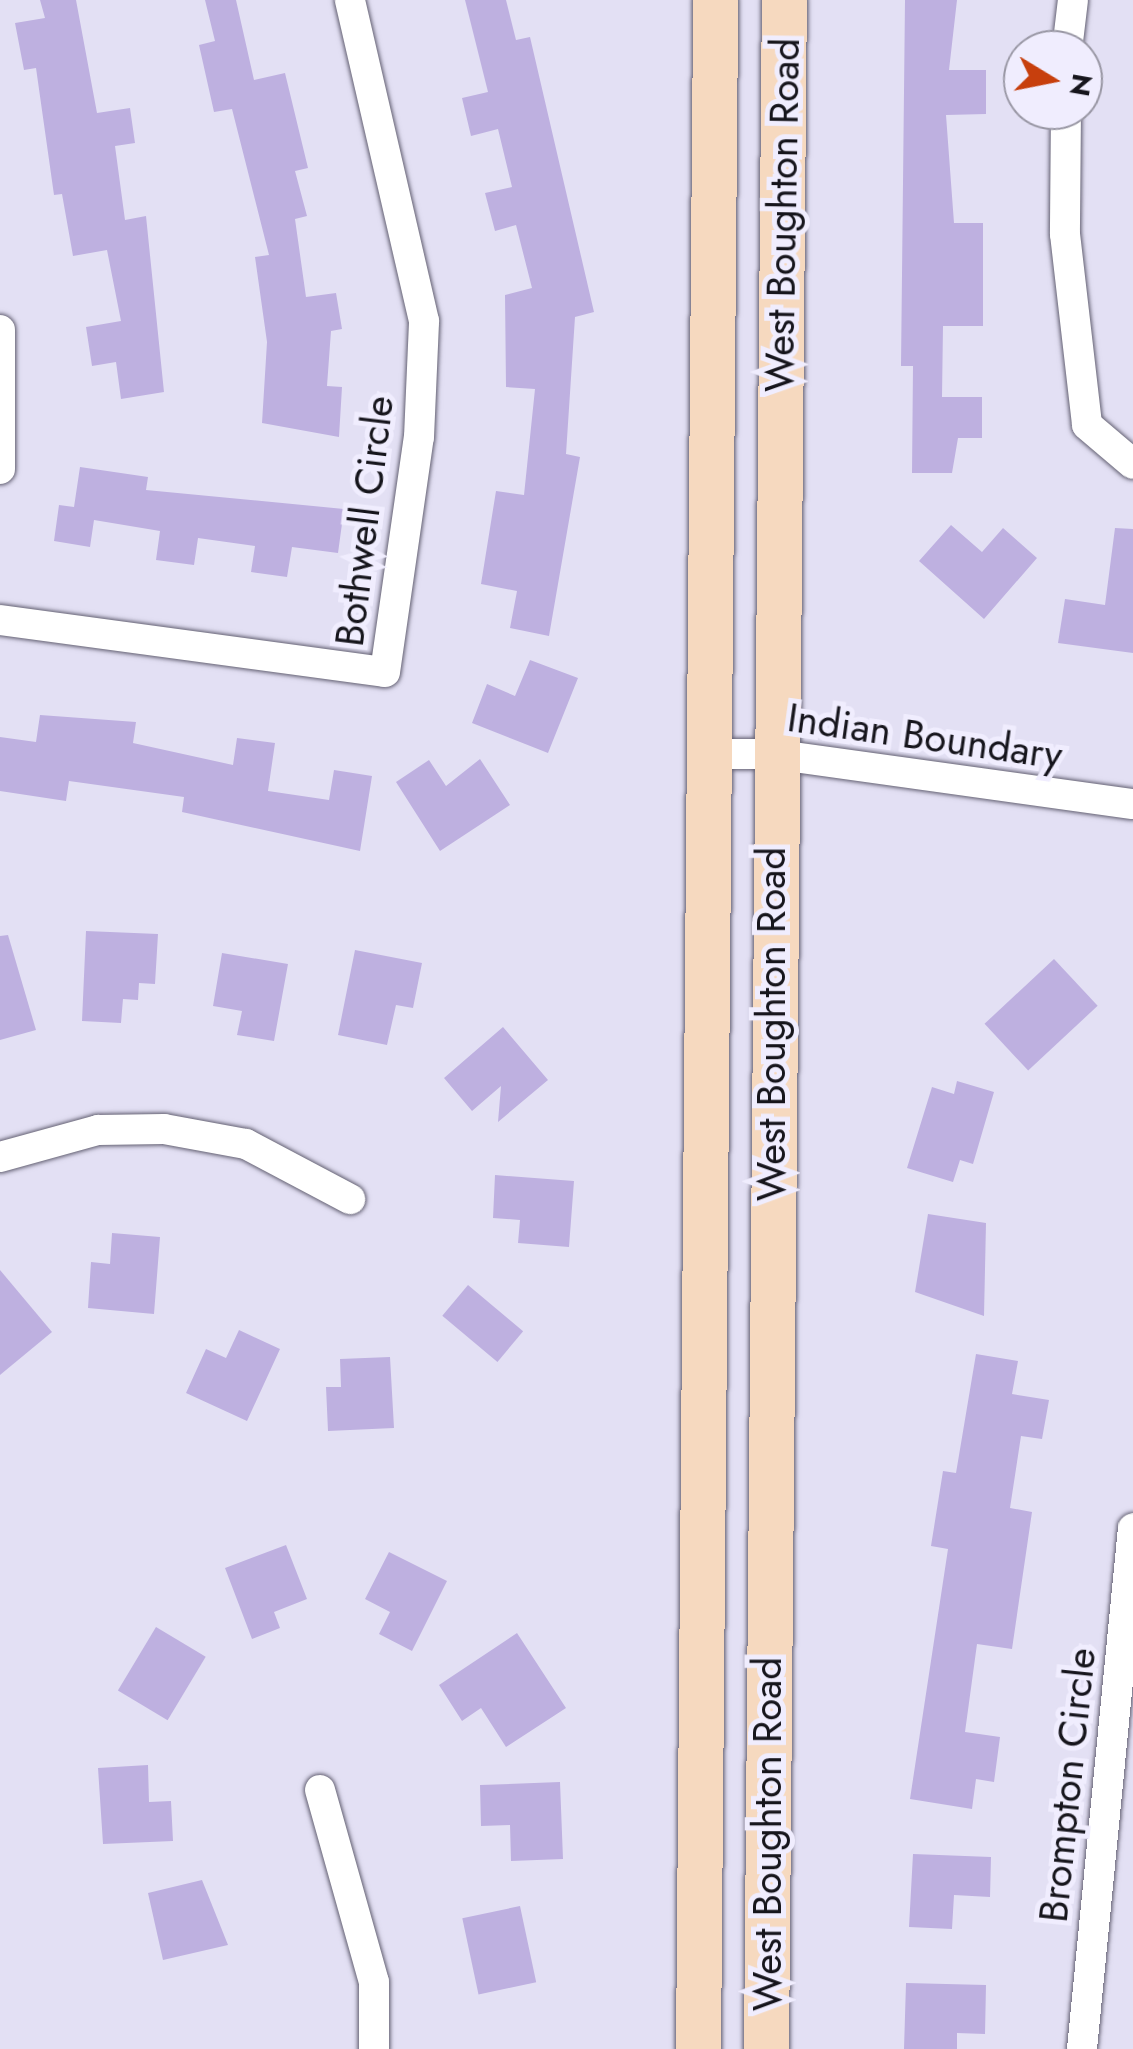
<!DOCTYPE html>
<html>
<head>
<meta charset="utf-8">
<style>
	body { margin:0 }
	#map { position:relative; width:1133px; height:2049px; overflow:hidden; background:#e3e0f4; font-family:Jost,sans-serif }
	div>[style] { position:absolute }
	.building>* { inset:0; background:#beb0e0; transform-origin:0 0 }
	.roads { filter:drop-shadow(0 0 2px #646173) drop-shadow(0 0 2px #646173) }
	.minor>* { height:30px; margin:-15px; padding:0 15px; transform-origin:15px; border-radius:15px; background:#fff }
	.secondary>* { height:45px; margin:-22.5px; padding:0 22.5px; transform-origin:22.5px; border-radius:22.5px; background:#f6d9bf }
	span { translate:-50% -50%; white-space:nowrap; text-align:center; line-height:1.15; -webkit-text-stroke:10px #f0edfe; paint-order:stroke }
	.street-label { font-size:40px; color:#16151c }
	.north { position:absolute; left:1003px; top:30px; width:100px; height:100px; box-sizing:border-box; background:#f0edfe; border:2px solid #9997a4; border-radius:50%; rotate:100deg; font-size:28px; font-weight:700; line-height:40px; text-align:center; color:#16151c }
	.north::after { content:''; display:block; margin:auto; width:35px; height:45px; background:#c73f0d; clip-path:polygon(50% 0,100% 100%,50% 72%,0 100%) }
</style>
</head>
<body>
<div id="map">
	<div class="building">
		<div style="clip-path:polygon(40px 0,76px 0,97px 113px,130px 108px,135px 143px,115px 146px,125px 220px,146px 216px,164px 392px,121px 399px,116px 362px,92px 366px,86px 327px,121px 321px,107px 250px,73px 256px,62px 194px,54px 195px,36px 68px,24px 70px,15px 23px,45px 18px)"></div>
		<div style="clip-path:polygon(205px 0,236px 0,254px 80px,285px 73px,308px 168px,295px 171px,307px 216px,295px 219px,306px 297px,336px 293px,342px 329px,331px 331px,327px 386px,342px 387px,339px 437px,262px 423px,267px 342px,255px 257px,269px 255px,232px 109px,214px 112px,199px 45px,215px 41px)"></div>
		<div style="clip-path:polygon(465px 0,506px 0,516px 40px,530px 37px,594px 312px,575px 317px,566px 454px,580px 457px,549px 636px,510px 628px,517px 591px,481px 584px,496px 491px,524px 495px,535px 389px,506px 387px,505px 295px,532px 288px,516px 225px,495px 231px,485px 193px,512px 187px,498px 129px,471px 136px,462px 98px,488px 92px)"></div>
		<div style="clip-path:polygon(905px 0,957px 0,949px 70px,986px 70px,986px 114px,946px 115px,954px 223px,983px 223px,983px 326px,943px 326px,942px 397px,982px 397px,982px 438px,958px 438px,952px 473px,912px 473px,913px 366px,901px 366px)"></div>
		<div style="clip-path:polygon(80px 467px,148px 477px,146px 490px,344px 509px,338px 553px,292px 547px,287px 577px,251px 572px,255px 546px,198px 538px,194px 565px,156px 560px,160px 531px,94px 520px,90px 547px,54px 541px,59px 505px,74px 507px)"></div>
		<div style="clip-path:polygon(951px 525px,982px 552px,1003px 528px,1037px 558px,984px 619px,919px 561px)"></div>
		<div style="clip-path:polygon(1115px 528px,1133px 529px,1133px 653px,1058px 643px,1065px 599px,1105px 605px)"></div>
		<div style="clip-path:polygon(530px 660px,578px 678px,548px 753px,472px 723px,487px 684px,515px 696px)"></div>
		<div style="clip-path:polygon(40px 715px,136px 722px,133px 743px,233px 765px,237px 738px,275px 743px,268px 791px,329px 800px,334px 770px,372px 776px,360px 851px,182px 812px,184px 797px,69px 781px,66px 801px,0 791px,0 737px,36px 742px)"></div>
		<div style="clip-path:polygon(480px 759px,510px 805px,440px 851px,396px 782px,429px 760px,446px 786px)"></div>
		<div style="clip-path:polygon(86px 931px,158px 934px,155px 984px,139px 983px,138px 1000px,123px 999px,121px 1023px,82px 1021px)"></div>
		<div style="clip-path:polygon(8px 935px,36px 1030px,0 1040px,0 936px)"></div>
		<div style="clip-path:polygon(355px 950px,422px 963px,413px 1008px,396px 1005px,387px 1045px,338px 1035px)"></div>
		<div style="clip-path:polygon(222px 953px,288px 964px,274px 1041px,237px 1035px,242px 1011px,213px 1006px)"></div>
		<div style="left:1054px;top:959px;width:64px;height:95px;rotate:47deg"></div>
		<div style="clip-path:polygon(503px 1027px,548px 1080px,498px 1122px,501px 1086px,472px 1111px,444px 1078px)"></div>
		<div style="clip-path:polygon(957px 1081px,994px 1092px,973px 1164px,960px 1160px,953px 1182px,907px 1168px,932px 1087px,954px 1094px)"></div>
		<div style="clip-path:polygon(495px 1175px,574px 1181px,569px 1247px,518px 1243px,520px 1220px,493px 1218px)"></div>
		<div style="clip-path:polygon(928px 1214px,986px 1223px,984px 1316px,915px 1292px)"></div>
		<div style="clip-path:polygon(112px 1233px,160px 1237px,154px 1314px,88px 1308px,91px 1262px,110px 1264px)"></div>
		<div style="clip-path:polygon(0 1270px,52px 1332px,0 1375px)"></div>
		<div style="left:468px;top:1285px;width:72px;height:40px;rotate:40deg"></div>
		<div style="clip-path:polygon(239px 1330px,280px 1349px,247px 1421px,186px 1393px,206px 1349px,226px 1358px)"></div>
		<div style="clip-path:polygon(976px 1354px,1018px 1361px,1012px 1394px,1049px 1400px,1042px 1439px,1021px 1436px,1010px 1508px,1032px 1512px,1012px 1649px,977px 1644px,965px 1732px,1000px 1737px,994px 1782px,976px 1779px,972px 1809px,910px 1799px,948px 1549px,931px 1546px,943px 1471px,956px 1473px)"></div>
		<div style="clip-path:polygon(390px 1357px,394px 1428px,328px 1431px,326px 1387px,341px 1387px,340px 1359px)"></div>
		<div style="clip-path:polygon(286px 1545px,307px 1599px,274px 1612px,280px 1628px,252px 1639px,225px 1568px)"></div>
		<div style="clip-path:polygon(389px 1552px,447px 1581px,412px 1651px,379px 1634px,390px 1612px,365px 1599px)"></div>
		<div style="left:156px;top:1627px;width:58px;height:74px;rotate:31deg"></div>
		<div style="clip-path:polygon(517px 1633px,566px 1708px,506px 1747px,481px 1708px,462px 1721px,439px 1685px)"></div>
		<div style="clip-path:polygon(148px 1765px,149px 1802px,171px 1801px,173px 1841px,103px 1844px,98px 1768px)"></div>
		<div style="clip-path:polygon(560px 1782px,563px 1859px,511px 1861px,510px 1825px,481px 1826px,480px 1785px)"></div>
		<div style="clip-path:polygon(913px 1854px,991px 1857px,990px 1897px,954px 1895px,952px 1929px,909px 1927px)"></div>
		<div style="clip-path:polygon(202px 1880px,228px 1945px,163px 1960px,148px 1893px)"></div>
		<div style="left:520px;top:1906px;width:78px;height:59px;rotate:78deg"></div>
		<div style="clip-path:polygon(906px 1983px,986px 1985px,985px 2034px,957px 2033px,957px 2049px,904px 2049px)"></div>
	</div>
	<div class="roads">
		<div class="minor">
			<div style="left:1067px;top:50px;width:50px;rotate:-83.2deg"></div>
			<div style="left:1066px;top:110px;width:124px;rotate:90.5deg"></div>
			<div style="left:1065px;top:234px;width:192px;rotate:83.4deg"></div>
			<div style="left:1087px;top:425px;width:60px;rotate:40.3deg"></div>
			<div style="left:0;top:330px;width:139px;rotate:90deg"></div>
			<div style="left:0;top:620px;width:388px;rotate:7.7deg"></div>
			<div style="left:385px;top:672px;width:237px;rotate:-81.8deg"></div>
			<div style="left:419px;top:437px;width:116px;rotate:-87.5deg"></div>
			<div style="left:424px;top:321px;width:329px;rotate:-103deg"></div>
			<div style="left:706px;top:754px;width:66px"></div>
			<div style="left:772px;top:754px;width:364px;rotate:7.9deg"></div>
			<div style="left:0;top:1157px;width:102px;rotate:-15.4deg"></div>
			<div style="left:98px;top:1130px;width:66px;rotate:-0.9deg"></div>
			<div style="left:164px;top:1129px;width:83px;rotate:10.4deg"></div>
			<div style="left:246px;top:1144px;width:118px;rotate:27.9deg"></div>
			<div style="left:320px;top:1790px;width:199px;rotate:74.3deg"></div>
			<div style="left:374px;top:1982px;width:67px;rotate:90deg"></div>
			<div style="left:1082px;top:2049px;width:523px;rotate:-84.41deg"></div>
		</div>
		<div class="secondary">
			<div style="left:698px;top:2049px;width:2049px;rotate:-89.52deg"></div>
			<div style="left:766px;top:2049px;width:2049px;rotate:-89.5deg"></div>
		</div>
	</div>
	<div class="street-label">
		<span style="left:782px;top:215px;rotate:-89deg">West Boughton Road</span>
		<span style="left:364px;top:521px;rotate:-83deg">Bothwell Circle</span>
		<span style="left:925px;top:736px;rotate:8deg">Indian Boundary</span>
		<span style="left:771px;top:1024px;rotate:-90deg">West Boughton Road</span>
		<span style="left:1067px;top:1785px;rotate:-84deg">Brompton Circle</span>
		<span style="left:767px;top:1834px;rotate:-90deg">West Boughton Road</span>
	</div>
	<div class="north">N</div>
</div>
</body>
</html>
